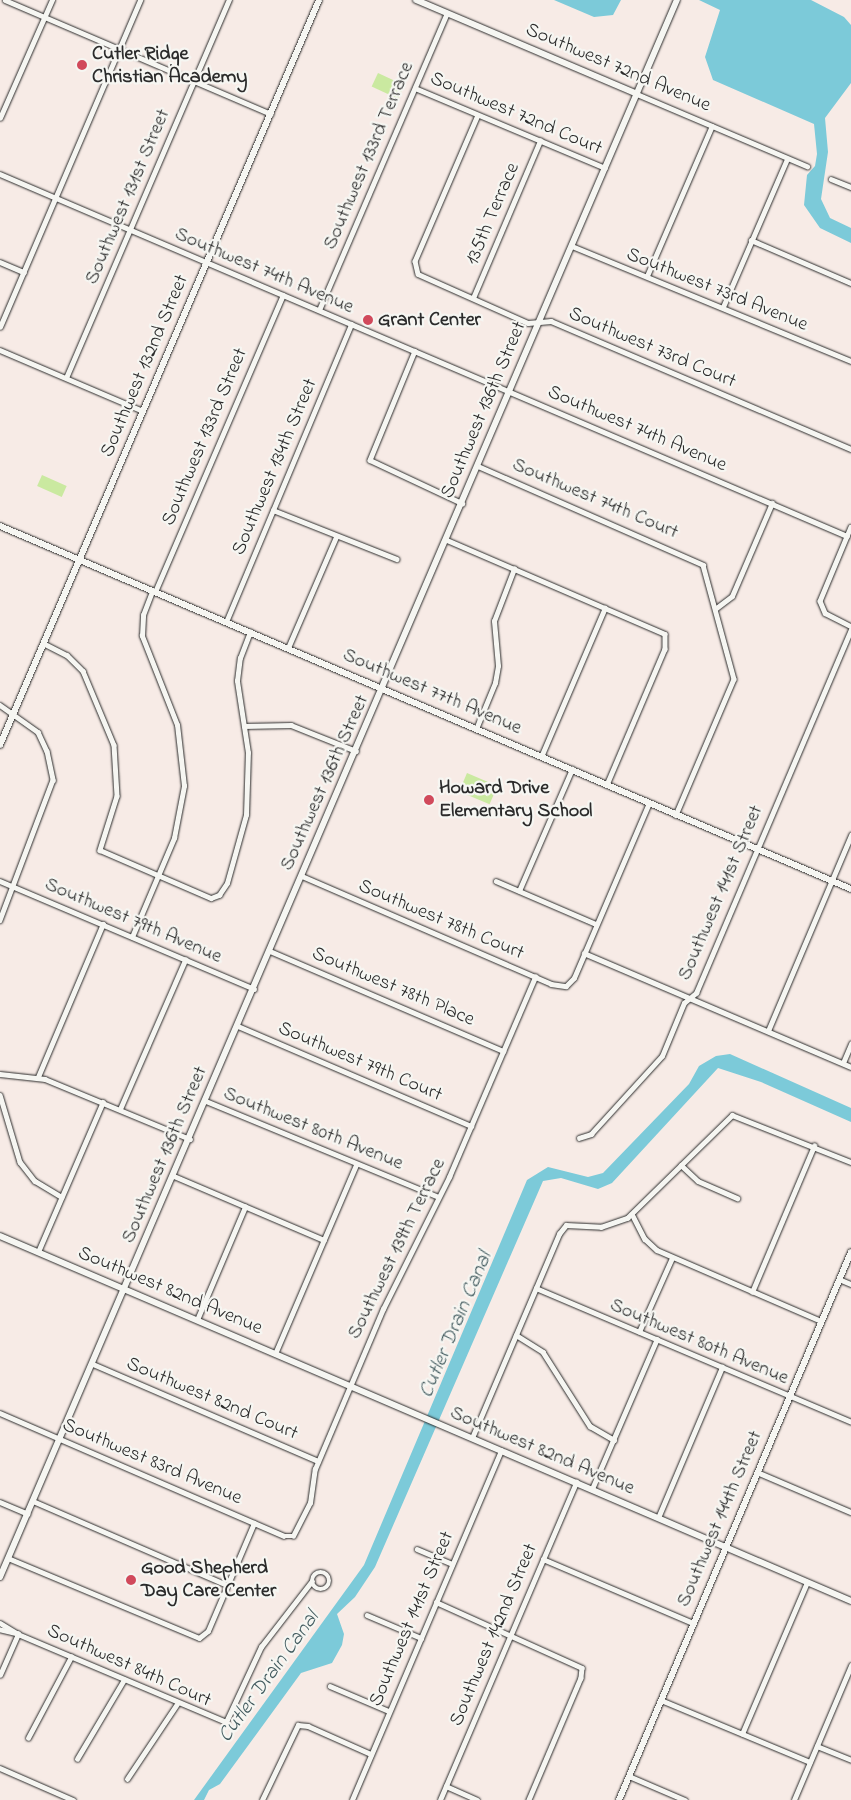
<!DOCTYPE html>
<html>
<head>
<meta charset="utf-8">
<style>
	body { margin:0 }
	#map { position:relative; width:851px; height:1800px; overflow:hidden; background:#f7ebe6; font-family:"Indie Flower",sans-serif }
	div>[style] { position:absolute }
	.green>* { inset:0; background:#cae9a0; transform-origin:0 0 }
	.water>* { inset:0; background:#7ccad9 }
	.roads { filter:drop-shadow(0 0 1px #2b2b2b) drop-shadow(0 0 1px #2b2b2b) }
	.street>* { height:4.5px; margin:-2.25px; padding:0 2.25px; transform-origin:2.25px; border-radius:2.25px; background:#f6f6f2 }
	.street>.ring { margin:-2.25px; padding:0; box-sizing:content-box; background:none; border:4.5px solid #f6f6f2; border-radius:50% }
	.secondary>* { height:6px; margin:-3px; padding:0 3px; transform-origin:3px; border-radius:3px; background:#f6f6f2 }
	.dots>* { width:14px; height:14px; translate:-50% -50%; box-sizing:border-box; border:2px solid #f6f6f2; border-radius:50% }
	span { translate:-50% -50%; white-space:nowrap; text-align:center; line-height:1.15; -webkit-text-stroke:4.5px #f6f6f2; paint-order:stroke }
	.poi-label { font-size:20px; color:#2b2b2b; font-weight:700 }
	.left { translate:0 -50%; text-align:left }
	.street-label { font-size:20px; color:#2b2b2b }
	.water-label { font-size:21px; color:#435b5f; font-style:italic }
</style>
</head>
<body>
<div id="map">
	<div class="green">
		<div style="left:378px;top:73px;width:29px;height:15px;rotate:25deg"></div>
		<div style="left:42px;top:475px;width:27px;height:12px;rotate:24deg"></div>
		<div style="left:467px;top:773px;width:33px;height:20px;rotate:23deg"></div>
	</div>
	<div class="water">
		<div style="clip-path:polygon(554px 0,621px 0,613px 15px,594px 17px)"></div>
		<div style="clip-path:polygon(699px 0,811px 0,844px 17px,851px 25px,851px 83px,825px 118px,828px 152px,821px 199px,830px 218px,851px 228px,851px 243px,820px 228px,804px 205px,807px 175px,815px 166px,817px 154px,814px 124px,713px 80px,705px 57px,720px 10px)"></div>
		<div style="clip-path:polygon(730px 1054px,851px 1108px,851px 1122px,761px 1082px,718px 1068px,612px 1183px,598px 1189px,561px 1178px,543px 1181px,375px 1567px,355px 1597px,337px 1614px,344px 1634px,342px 1645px,332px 1663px,301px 1673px,220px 1784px,209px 1790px,204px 1800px,194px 1800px,364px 1565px,527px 1180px,548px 1167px,588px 1177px,603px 1173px,689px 1084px,699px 1066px,716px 1056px)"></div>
	</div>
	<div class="roads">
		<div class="street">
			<div style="left:5px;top:0;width:289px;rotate:23.2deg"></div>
			<div style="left:415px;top:88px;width:206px;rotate:22.8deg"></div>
			<div style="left:637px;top:94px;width:185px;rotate:23deg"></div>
			<div style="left:478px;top:115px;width:159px;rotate:113.3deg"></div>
			<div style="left:415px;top:261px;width:13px;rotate:77deg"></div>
			<div style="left:418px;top:274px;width:120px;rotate:24deg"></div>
			<div style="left:528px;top:323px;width:23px;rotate:-5deg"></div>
			<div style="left:551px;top:321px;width:326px;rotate:23.1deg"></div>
			<div style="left:0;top:118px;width:129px;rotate:-66.2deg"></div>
			<div style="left:0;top:174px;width:921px;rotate:23.14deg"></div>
			<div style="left:831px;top:179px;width:22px;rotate:22deg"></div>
			<div style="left:751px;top:240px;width:109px;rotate:23.3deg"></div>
			<div style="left:572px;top:246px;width:302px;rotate:22.4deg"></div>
			<div style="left:0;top:262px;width:26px;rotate:23deg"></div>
			<div style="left:647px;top:276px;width:163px;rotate:-66.6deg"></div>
			<div style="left:473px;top:298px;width:171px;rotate:-66.9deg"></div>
			<div style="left:723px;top:307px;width:161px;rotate:-66.6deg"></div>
			<div style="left:319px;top:310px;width:323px;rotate:-66.7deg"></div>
			<div style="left:0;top:327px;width:356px;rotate:-66.8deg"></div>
			<div style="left:0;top:350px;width:155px;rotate:23.1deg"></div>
			<div style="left:415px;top:351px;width:118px;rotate:112.4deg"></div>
			<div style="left:370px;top:460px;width:102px;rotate:25.1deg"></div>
			<div style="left:66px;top:378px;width:412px;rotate:-66.7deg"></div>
			<div style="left:478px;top:466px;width:246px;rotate:23.7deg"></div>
			<div style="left:703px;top:565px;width:118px;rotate:74.8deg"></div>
			<div style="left:734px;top:679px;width:148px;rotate:113.1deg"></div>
			<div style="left:273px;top:510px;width:133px;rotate:21.6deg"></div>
			<div style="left:851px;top:527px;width:80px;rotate:112.7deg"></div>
			<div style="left:820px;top:601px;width:13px;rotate:67deg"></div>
			<div style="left:825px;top:613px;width:29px;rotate:27deg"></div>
			<div style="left:447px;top:540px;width:237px;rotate:23.3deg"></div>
			<div style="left:665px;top:634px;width:15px;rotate:90deg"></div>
			<div style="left:665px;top:649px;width:148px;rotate:113.1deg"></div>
			<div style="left:155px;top:592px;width:323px;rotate:-66.7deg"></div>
			<div style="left:715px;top:609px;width:21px;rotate:-37deg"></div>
			<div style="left:732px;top:596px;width:101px;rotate:-66.7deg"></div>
			<div style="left:226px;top:622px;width:323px;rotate:-67.2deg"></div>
			<div style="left:43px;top:643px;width:27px;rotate:27deg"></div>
			<div style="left:67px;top:655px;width:23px;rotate:45deg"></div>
			<div style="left:83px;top:671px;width:80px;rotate:67.3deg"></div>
			<div style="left:114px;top:745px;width:51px;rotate:86.6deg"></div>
			<div style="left:117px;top:796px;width:57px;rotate:107.5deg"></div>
			<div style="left:100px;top:850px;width:121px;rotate:23.4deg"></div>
			<div style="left:211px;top:898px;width:9px;rotate:-21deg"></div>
			<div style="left:219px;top:895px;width:14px;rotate:-56deg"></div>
			<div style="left:227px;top:883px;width:71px;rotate:-74.4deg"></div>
			<div style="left:246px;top:815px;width:62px;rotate:-88.2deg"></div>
			<div style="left:248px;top:753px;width:73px;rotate:-98.7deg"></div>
			<div style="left:237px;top:681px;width:23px;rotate:-83deg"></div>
			<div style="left:240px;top:658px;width:28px;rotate:-69deg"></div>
			<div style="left:288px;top:648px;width:121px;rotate:-66.6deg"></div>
			<div style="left:0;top:705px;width:47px;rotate:35.4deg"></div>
			<div style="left:38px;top:732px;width:21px;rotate:65deg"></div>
			<div style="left:47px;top:751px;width:30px;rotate:78deg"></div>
			<div style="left:53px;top:780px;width:150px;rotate:110.7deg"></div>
			<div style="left:244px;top:726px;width:47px;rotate:-1.2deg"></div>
			<div style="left:291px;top:725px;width:70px;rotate:21.8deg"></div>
			<div style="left:476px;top:729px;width:50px;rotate:-67.6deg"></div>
			<div style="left:495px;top:683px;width:17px;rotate:-80deg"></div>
			<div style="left:498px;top:666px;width:45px;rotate:-95.1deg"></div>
			<div style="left:494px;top:621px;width:56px;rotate:-69deg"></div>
			<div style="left:541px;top:757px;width:162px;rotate:-66.8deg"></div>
			<div style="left:302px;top:876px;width:271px;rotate:23.4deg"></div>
			<div style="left:551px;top:984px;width:15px;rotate:8deg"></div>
			<div style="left:566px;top:986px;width:11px;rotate:-45deg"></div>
			<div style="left:574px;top:978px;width:190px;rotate:-66.8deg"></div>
			<div style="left:0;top:881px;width:276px;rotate:23deg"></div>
			<div style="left:496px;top:881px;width:109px;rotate:23.3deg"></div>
			<div style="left:519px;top:891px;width:133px;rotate:-66.5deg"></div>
			<div style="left:132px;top:937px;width:108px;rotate:-67deg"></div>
			<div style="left:174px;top:838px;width:53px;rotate:-79.1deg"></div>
			<div style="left:184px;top:786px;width:61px;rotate:-96.5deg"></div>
			<div style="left:177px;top:725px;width:96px;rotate:-111.5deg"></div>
			<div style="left:142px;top:636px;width:21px;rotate:-87deg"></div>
			<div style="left:143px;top:615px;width:26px;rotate:-69deg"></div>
			<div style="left:270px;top:951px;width:254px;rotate:23.2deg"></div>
			<div style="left:584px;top:953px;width:290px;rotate:23.1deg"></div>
			<div style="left:238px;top:1026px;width:254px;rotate:23.2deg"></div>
			<div style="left:768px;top:1031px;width:213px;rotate:-67deg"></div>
			<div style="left:843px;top:1063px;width:21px;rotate:-67deg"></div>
			<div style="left:0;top:1074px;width:45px;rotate:6.3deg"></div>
			<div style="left:45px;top:1079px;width:157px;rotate:22.5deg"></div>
			<div style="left:38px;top:1077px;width:166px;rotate:-67deg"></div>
			<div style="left:0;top:1095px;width:70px;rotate:73.4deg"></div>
			<div style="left:20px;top:1162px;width:24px;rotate:52deg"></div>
			<div style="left:35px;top:1181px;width:31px;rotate:31deg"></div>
			<div style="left:206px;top:1101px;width:250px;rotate:22.4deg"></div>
			<div style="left:120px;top:1109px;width:163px;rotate:-66.4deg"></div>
			<div style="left:579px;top:1138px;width:13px;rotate:-18deg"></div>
			<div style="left:591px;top:1134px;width:105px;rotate:-47.7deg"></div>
			<div style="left:662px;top:1056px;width:57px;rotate:-67.5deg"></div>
			<div style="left:684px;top:1003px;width:16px;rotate:-40deg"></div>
			<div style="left:696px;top:993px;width:396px;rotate:-66.9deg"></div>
			<div style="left:681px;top:1165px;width:23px;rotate:43deg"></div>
			<div style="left:698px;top:1181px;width:43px;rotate:23.6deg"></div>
			<div style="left:174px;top:1176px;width:163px;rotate:23.1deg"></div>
			<div style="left:632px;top:1214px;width:28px;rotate:63deg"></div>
			<div style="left:645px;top:1239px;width:16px;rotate:43deg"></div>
			<div style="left:657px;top:1250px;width:179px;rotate:23.4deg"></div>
			<div style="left:38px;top:1252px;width:163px;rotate:-66.6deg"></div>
			<div style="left:839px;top:1279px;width:13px;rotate:23deg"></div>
			<div style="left:536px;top:1288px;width:342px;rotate:23deg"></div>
			<div style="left:752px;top:1292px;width:159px;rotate:-67deg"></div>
			<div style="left:197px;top:1320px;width:123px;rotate:-67deg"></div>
			<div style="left:639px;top:1332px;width:81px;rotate:-66deg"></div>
			<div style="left:516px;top:1335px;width:32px;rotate:32deg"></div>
			<div style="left:543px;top:1352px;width:88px;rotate:57.6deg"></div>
			<div style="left:590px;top:1426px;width:28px;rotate:30deg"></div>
			<div style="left:275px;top:1354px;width:206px;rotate:-66.8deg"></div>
			<div style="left:93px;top:1364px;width:245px;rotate:23.3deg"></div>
			<div style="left:0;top:1413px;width:309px;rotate:23.4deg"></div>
			<div style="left:284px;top:1536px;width:9px"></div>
			<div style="left:293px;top:1536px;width:37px;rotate:-63deg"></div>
			<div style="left:310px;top:1503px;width:34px;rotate:-82deg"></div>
			<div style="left:315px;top:1469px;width:174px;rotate:-67deg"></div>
			<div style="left:383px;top:1309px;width:148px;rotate:-63.4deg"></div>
			<div style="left:449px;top:1177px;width:218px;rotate:-66.7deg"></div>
			<div style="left:472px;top:1438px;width:222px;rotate:-66.9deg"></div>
			<div style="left:559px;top:1234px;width:11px;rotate:-52deg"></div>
			<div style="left:566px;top:1225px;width:35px;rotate:3deg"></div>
			<div style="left:601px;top:1227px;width:28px;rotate:-19deg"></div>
			<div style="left:627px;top:1218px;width:147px;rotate:-44.4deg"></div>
			<div style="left:732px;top:1115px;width:128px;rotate:21.6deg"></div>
			<div style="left:757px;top:1472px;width:102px;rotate:23.1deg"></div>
			<div style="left:592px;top:1489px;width:163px;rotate:-66.6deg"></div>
			<div style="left:33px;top:1501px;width:211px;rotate:23.4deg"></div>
			<div style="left:0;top:1502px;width:30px;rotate:23deg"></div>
			<div style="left:658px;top:1518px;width:164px;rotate:-67deg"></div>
			<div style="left:417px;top:1549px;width:38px;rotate:23deg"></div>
			<div style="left:8px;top:1558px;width:207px;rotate:22.7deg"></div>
			<div style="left:199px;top:1638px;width:11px;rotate:-38deg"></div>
			<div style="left:208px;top:1631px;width:117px;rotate:-66.9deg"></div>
			<div style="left:543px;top:1559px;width:163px;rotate:23.1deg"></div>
			<div class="ring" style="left:312px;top:1572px;width:13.5px;height:13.5px"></div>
			<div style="left:436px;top:1602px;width:160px;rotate:24.3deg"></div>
			<div style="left:582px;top:1668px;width:10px;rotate:96deg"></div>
			<div style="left:581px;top:1678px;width:133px;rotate:113.1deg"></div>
			<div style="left:367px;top:1615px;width:59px;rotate:23.1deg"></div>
			<div style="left:0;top:1623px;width:21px;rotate:31deg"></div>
			<div style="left:18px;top:1634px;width:18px;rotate:-167deg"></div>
			<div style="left:0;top:1675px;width:45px;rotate:-66.3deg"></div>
			<div style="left:18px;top:1634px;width:226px;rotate:22.9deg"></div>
			<div style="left:226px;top:1722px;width:83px;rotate:-65deg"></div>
			<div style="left:261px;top:1647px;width:83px;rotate:-52.3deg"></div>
			<div style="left:330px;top:1686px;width:64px;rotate:23deg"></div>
			<div style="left:661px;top:1700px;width:161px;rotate:22.6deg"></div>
			<div style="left:742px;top:1734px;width:165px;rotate:-66.8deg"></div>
			<div style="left:28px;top:1738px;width:92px;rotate:-62deg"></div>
			<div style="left:817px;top:1746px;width:37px;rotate:22deg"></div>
			<div style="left:77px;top:1759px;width:92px;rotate:-59.3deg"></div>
			<div style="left:0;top:1768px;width:80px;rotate:23.7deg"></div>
			<div style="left:629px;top:1776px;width:61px;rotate:23.2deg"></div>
			<div style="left:127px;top:1779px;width:90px;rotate:-56.3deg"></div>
			<div style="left:446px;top:1786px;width:34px;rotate:24deg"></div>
			<div style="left:262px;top:1800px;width:83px;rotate:-64.4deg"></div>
			<div style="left:298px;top:1725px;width:10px;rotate:6deg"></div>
			<div style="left:308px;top:1726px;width:69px;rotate:24deg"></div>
			<div style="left:352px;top:1800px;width:380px;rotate:-66.9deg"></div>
			<div style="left:440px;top:1800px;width:346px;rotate:-66.8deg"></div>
			<div style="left:794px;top:1800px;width:146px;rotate:-67deg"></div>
		</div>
		<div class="secondary">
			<div style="left:416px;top:0;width:240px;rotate:23deg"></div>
			<div style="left:0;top:526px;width:925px;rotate:23.1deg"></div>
			<div style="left:0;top:745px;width:810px;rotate:-66.82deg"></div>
			<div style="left:0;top:1236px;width:926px;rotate:23.21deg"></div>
			<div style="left:0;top:1577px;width:1716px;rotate:-66.77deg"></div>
			<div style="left:619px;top:1800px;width:595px;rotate:-67.05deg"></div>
		</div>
	</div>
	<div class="dots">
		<div style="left:82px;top:65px;background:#d1495b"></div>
		<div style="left:368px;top:320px;background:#d1495b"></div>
		<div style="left:429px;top:800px;background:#d1495b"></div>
		<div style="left:131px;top:1580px;background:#d1495b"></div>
	</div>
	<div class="poi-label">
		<span class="left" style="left:92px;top:66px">Cutler Ridge<br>Christian Academy</span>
		<span class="left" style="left:378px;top:320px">Grant Center</span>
		<span class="left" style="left:439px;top:800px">Howard Drive<br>Elementary School</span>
		<span class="left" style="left:141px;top:1580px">Good Shepherd<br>Day Care Center</span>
	</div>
	<div class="street-label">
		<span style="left:618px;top:68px;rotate:23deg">Southwest 72nd Avenue</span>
		<span style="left:516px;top:114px;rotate:23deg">Southwest 72nd Court</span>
		<span style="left:369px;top:156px;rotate:-67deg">Southwest 133rd Terrace</span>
		<span style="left:128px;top:197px;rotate:-67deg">Southwest 131st Street</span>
		<span style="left:493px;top:214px;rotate:-67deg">135th Terrace</span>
		<span style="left:264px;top:271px;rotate:23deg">Southwest 74th Avenue</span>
		<span style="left:717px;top:290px;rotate:22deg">Southwest 73rd Avenue</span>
		<span style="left:652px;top:348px;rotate:23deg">Southwest 73rd Court</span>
		<span style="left:145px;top:366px;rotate:-67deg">Southwest 132nd Street</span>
		<span style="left:484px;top:410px;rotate:-67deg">Southwest 136th Street</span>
		<span style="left:637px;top:429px;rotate:23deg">Southwest 74th Avenue</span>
		<span style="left:205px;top:437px;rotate:-67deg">Southwest 133rd Street</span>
		<span style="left:275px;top:467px;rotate:-67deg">Southwest 134th Street</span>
		<span style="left:595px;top:499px;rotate:23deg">Southwest 74th Court</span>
		<span style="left:432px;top:692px;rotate:23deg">Southwest 77th Avenue</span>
		<span style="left:325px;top:783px;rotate:-66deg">Southwest 136th Street</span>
		<span style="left:721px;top:893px;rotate:-67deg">Southwest 141st Street</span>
		<span style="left:441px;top:920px;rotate:23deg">Southwest 78th Court</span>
		<span style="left:133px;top:921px;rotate:23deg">Southwest 79th Avenue</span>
		<span style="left:393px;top:987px;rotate:23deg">Southwest 78th Place</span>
		<span style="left:360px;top:1062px;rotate:23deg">Southwest 79th Court</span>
		<span style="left:313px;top:1129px;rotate:22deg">Southwest 80th Avenue</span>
		<span style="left:165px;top:1155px;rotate:-67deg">Southwest 136th Street</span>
		<span style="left:397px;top:1249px;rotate:-64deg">Southwest 139th Terrace</span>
		<span style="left:170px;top:1291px;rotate:23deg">Southwest 82nd Avenue</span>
		<span style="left:699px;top:1342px;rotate:23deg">Southwest 80th Avenue</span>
		<span style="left:212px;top:1399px;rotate:23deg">Southwest 82nd Court</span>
		<span style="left:542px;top:1451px;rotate:23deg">Southwest 82nd Avenue</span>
		<span style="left:152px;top:1462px;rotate:23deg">Southwest 83rd Avenue</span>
		<span style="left:720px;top:1519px;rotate:-67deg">Southwest 144th Street</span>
		<span style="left:412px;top:1619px;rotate:-67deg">Southwest 141st Street</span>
		<span style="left:494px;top:1635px;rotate:-67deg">Southwest 142nd Street</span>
		<span style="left:129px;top:1666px;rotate:24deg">Southwest 84th Court</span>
	</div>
	<div class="water-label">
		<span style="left:456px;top:1325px;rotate:-67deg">Cutler Drain Canal</span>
		<span style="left:269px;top:1677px;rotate:-54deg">Cutler Drain Canal</span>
	</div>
</div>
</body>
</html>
